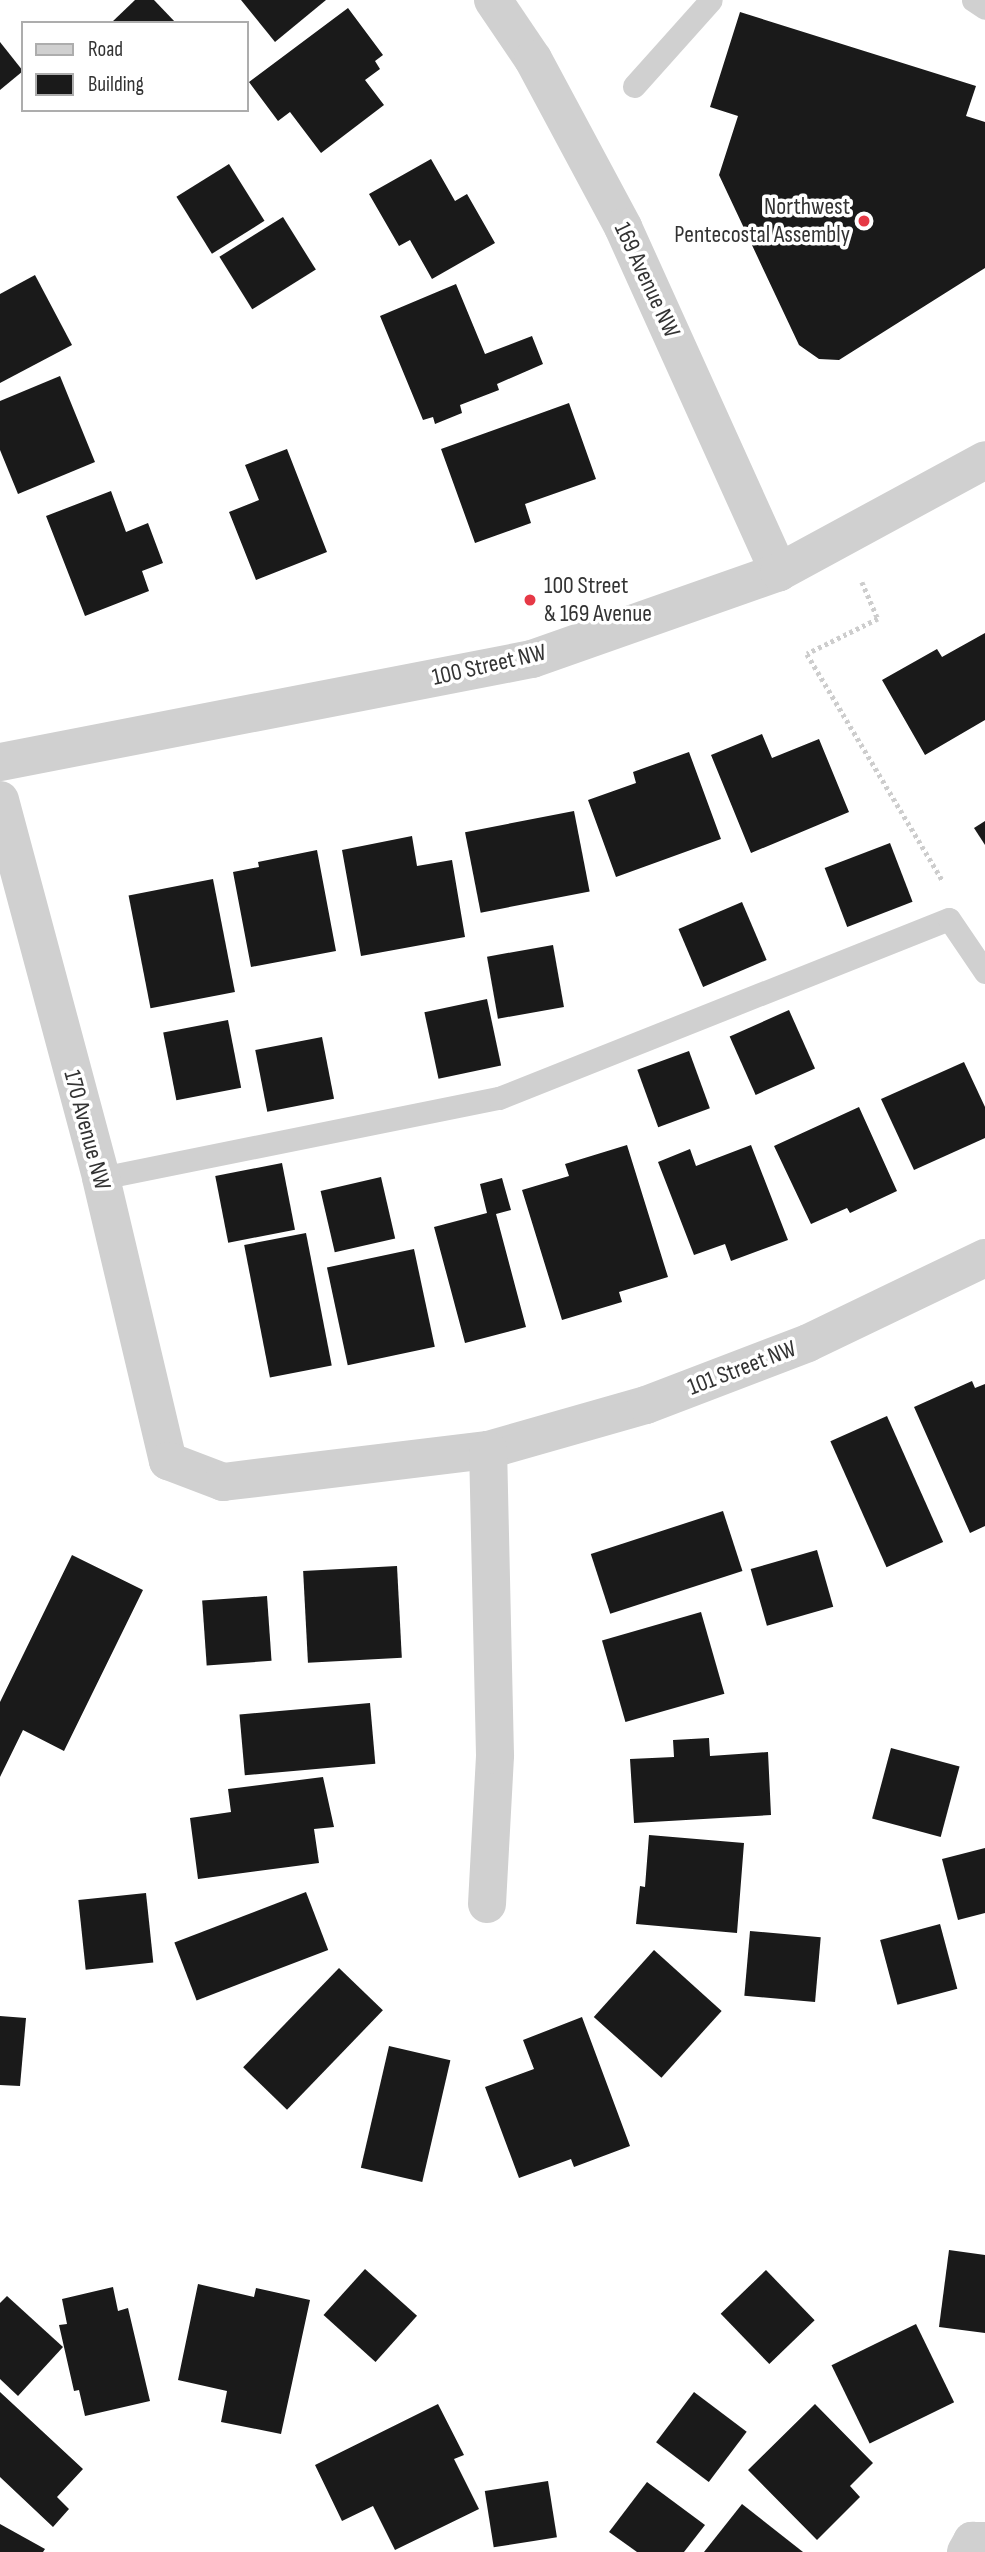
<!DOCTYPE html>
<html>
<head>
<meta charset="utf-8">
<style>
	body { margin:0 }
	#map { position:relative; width:985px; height:2552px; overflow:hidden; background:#fff; font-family:"Sofia Sans Condensed",sans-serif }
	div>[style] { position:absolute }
	.building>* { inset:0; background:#1a1a1a; transform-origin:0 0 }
	.path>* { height:4.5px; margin-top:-2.25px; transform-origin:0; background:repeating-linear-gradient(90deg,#cdcdcd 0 3.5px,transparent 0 7px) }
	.service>* { height:23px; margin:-11.5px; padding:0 11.5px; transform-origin:11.5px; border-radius:11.5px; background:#d0d0d0 }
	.minor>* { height:38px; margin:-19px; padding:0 19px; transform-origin:19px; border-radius:19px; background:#d0d0d0 }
	.tertiary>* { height:38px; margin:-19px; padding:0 19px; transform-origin:19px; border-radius:19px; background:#d0d0d0 }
	.dots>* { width:19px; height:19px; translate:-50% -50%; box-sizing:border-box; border:4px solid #fff; border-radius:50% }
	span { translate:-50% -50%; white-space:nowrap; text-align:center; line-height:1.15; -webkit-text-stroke:7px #fff; paint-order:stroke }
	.poi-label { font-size:24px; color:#333 }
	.right { translate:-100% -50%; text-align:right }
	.left { translate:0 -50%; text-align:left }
	.street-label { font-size:24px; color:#333 }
	.legend { position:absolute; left:21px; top:21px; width:228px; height:91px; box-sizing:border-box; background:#fff; border:2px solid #adadad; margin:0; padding:9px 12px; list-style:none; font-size:21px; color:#333 }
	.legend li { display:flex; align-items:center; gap:14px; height:35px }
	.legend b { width:35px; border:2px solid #adadad }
</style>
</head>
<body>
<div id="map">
	<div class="building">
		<div style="clip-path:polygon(135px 0,154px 0,176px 23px,111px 23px)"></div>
		<div style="clip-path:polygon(241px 0,326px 0,275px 42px)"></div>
		<div style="clip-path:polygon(348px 8px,383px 55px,375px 61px,380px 69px,365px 80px,384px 105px,321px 153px,290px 112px,278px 121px,249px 82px)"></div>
		<div style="clip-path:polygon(740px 12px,976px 86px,966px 116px,985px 122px,985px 268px,839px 360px,819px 359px,799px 345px,719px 175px,738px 116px,710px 107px)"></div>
		<div style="clip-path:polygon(0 42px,23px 71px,0 90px)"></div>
		<div style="clip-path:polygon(431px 159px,455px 201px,467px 194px,495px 243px,432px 279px,410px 240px,399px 246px,369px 194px)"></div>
		<div style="left:229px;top:164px;width:67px;height:62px;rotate:58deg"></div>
		<div style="left:283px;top:217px;width:62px;height:75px;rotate:58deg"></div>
		<div style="clip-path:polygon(35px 275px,72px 345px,0 383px,0 294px)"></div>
		<div style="clip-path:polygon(456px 284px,485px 354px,532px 336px,543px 364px,497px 384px,499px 390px,460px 405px,462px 413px,435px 424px,433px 417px,423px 420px,380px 316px)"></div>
		<div style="clip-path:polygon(60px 376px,95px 462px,18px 494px,0 450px,0 401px)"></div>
		<div style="clip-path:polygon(569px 403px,596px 479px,525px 504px,531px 523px,475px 543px,441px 449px)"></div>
		<div style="clip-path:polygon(287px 449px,327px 552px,256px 580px,229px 512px,259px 500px,245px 465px)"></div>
		<div style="clip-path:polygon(111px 491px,126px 532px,148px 523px,163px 563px,142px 571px,149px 591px,85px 616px,46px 516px)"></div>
		<div style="clip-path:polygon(985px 633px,985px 720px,925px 755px,882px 680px,937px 649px,942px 657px)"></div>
		<div style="clip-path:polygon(762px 734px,772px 758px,819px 739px,849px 812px,751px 853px,711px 755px)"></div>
		<div style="clip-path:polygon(689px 752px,721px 839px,616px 877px,588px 800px,636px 783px,633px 772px)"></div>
		<div style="left:574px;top:811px;width:82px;height:111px;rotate:79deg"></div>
		<div style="clip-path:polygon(985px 821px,985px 845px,974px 828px)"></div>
		<div style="clip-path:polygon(412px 836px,417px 866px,452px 860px,465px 937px,361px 956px,342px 850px)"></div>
		<div style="left:890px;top:843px;width:63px;height:70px;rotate:69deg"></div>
		<div style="clip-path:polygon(317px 850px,336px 951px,251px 967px,233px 872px,259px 867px,258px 862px)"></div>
		<div style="left:213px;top:879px;width:115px;height:86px;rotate:79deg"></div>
		<div style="left:742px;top:902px;width:63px;height:69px;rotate:67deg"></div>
		<div style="left:553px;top:945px;width:63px;height:67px;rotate:80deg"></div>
		<div style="left:487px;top:999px;width:68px;height:64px;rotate:78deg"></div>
		<div style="left:789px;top:1010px;width:64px;height:65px;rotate:66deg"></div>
		<div style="left:228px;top:1020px;width:69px;height:66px;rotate:79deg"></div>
		<div style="left:322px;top:1037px;width:63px;height:68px;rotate:79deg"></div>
		<div style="left:689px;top:1051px;width:61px;height:55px;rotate:70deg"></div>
		<div style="clip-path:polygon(964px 1062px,985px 1107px,985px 1138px,914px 1170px,881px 1099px)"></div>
		<div style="clip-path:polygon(859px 1107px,897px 1191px,850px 1213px,847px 1208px,811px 1224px,774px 1146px)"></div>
		<div style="clip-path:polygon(627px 1145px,668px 1277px,619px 1292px,622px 1302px,562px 1320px,522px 1190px,569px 1176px,565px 1164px)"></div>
		<div style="clip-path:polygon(751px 1145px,788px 1240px,731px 1261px,725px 1244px,694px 1255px,658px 1162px,690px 1149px,696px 1166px)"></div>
		<div style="left:282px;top:1163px;width:68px;height:68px;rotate:79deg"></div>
		<div style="left:381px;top:1177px;width:63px;height:62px;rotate:77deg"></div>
		<div style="clip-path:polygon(502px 1178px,511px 1210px,496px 1214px,526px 1327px,465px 1343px,434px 1227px,487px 1213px,480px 1184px)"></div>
		<div style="left:306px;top:1233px;width:135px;height:63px;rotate:79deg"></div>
		<div style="left:414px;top:1249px;width:100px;height:89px;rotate:78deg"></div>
		<div style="clip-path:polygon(972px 1381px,975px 1388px,985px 1384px,985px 1526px,970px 1533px,914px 1407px)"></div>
		<div style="left:887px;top:1416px;width:138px;height:62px;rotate:66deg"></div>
		<div style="left:723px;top:1511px;width:63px;height:139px;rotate:72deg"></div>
		<div style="left:817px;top:1550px;width:59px;height:69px;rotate:74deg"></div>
		<div style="clip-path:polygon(72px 1555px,143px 1590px,64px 1751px,23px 1730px,0 1777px,0 1702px)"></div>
		<div style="left:397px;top:1566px;width:92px;height:94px;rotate:87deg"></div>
		<div style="left:267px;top:1596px;width:65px;height:65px;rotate:86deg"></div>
		<div style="left:701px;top:1612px;width:85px;height:103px;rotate:74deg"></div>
		<div style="left:370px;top:1703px;width:61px;height:131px;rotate:85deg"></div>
		<div style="clip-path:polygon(709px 1738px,710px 1756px,768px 1752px,771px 1815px,634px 1823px,630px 1759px,674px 1757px,673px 1740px)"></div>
		<div style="left:891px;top:1748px;width:71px;height:73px;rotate:15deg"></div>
		<div style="clip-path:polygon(323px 1777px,334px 1827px,314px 1829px,319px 1863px,198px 1879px,190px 1818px,231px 1812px,228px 1789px)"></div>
		<div style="clip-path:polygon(649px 1835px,744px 1843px,737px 1933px,636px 1924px,640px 1886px,645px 1887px)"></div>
		<div style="clip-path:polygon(985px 1848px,985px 1913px,958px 1920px,942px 1859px)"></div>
		<div style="left:306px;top:1892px;width:62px;height:141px;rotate:69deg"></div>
		<div style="left:146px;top:1893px;width:70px;height:68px;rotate:84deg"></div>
		<div style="left:940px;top:1924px;width:67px;height:62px;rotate:75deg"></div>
		<div style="left:750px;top:1931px;width:71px;height:65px;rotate:5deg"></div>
		<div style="left:654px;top:1950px;width:91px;height:90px;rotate:42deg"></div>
		<div style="left:339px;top:1968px;width:61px;height:138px;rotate:44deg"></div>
		<div style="clip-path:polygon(0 2016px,26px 2018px,20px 2086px,0 2085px)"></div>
		<div style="clip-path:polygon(582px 2017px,630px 2146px,574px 2167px,571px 2159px,519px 2178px,485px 2087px,534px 2069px,523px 2040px)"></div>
		<div style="left:389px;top:2046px;width:63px;height:125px;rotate:13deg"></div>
		<div style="clip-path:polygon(949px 2250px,985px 2255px,985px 2333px,939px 2327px)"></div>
		<div style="left:365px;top:2269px;width:70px;height:62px;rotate:42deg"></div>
		<div style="left:766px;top:2270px;width:70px;height:63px;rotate:46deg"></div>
		<div style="clip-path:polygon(198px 2284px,254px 2297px,256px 2288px,310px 2300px,281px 2434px,221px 2422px,227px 2391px,178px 2380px)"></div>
		<div style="clip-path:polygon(113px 2287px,118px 2311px,128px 2308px,150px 2401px,85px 2416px,79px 2390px,74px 2391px,59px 2325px,67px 2324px,62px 2299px)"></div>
		<div style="clip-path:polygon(7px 2296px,63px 2347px,18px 2396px,0 2379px,0 2303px)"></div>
		<div style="left:916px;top:2324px;width:87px;height:94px;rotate:64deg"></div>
		<div style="clip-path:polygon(0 2392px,83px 2469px,57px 2497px,69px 2509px,53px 2527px,0 2477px)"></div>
		<div style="left:694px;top:2392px;width:66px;height:63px;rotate:37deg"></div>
		<div style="clip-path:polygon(438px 2404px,464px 2455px,454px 2459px,479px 2509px,395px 2550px,373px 2506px,342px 2521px,315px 2465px)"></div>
		<div style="clip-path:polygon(815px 2404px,873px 2463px,850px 2486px,860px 2497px,817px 2540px,748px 2470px)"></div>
		<div style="left:548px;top:2481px;width:57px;height:64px;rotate:81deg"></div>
		<div style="clip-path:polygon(647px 2482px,705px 2525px,684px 2552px,637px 2552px,609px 2532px)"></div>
		<div style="clip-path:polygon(742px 2504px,803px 2552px,704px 2552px)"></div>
		<div style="clip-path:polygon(0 2524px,45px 2549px,43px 2552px,0 2552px)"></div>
	</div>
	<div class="path">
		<div style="left:862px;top:582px;width:40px;rotate:66.6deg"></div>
		<div style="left:878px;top:619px;width:79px;rotate:153.8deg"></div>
		<div style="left:807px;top:654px;width:263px;rotate:59.1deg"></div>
	</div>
	<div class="service">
		<div style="left:973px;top:0;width:14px;rotate:34deg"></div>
		<div style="left:634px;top:86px;width:115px;rotate:-48.2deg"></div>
		<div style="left:101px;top:1178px;width:406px;rotate:-11.4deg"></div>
		<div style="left:499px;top:1098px;width:484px;rotate:-21.7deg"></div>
		<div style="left:949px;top:919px;width:64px;rotate:55.8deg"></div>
	</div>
	<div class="minor">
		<div style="left:493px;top:0;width:71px;rotate:55.9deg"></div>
		<div style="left:533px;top:59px;width:191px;rotate:61.8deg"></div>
		<div style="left:623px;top:227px;width:379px;rotate:65.7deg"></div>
		<div style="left:0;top:800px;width:391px;rotate:75deg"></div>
		<div style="left:101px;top:1178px;width:291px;rotate:76.7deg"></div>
		<div style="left:168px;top:1461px;width:59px;rotate:20.9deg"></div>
		<div style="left:223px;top:1482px;width:267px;rotate:-6.9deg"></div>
		<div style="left:488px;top:1450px;width:164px;rotate:-15.9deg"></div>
		<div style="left:646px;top:1405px;width:173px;rotate:-20.9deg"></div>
		<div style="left:808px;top:1343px;width:196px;rotate:-25.7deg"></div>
		<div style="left:487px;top:1904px;width:149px;rotate:-86.9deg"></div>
		<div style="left:495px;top:1755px;width:305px;rotate:-91.3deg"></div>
		<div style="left:966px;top:2552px;width:13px;rotate:-61deg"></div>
		<div style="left:972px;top:2541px;width:13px"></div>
	</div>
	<div class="tertiary">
		<div style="left:0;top:762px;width:542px;rotate:-10.96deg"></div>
		<div style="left:532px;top:659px;width:262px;rotate:-19.4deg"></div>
		<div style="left:779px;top:572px;width:234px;rotate:-28.5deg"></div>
	</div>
	<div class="dots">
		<div style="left:864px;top:221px;background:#e63946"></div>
		<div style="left:530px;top:600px;background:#e63946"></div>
	</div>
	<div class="poi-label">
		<span class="right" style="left:850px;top:221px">Northwest<br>Pentecostal Assembly</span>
		<span class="left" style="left:544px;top:600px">100 Street<br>&amp; 169 Avenue</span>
	</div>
	<div class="street-label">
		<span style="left:647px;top:280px;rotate:65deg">169 Avenue NW</span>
		<span style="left:489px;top:665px;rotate:-13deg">100 Street NW</span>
		<span style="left:87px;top:1130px;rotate:75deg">170 Avenue NW</span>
		<span style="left:742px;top:1368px;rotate:-21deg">101 Street NW</span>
	</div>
	<ul class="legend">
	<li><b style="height:9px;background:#d0d0d0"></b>Road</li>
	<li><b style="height:19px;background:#1a1a1a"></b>Building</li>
	</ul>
</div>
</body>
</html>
